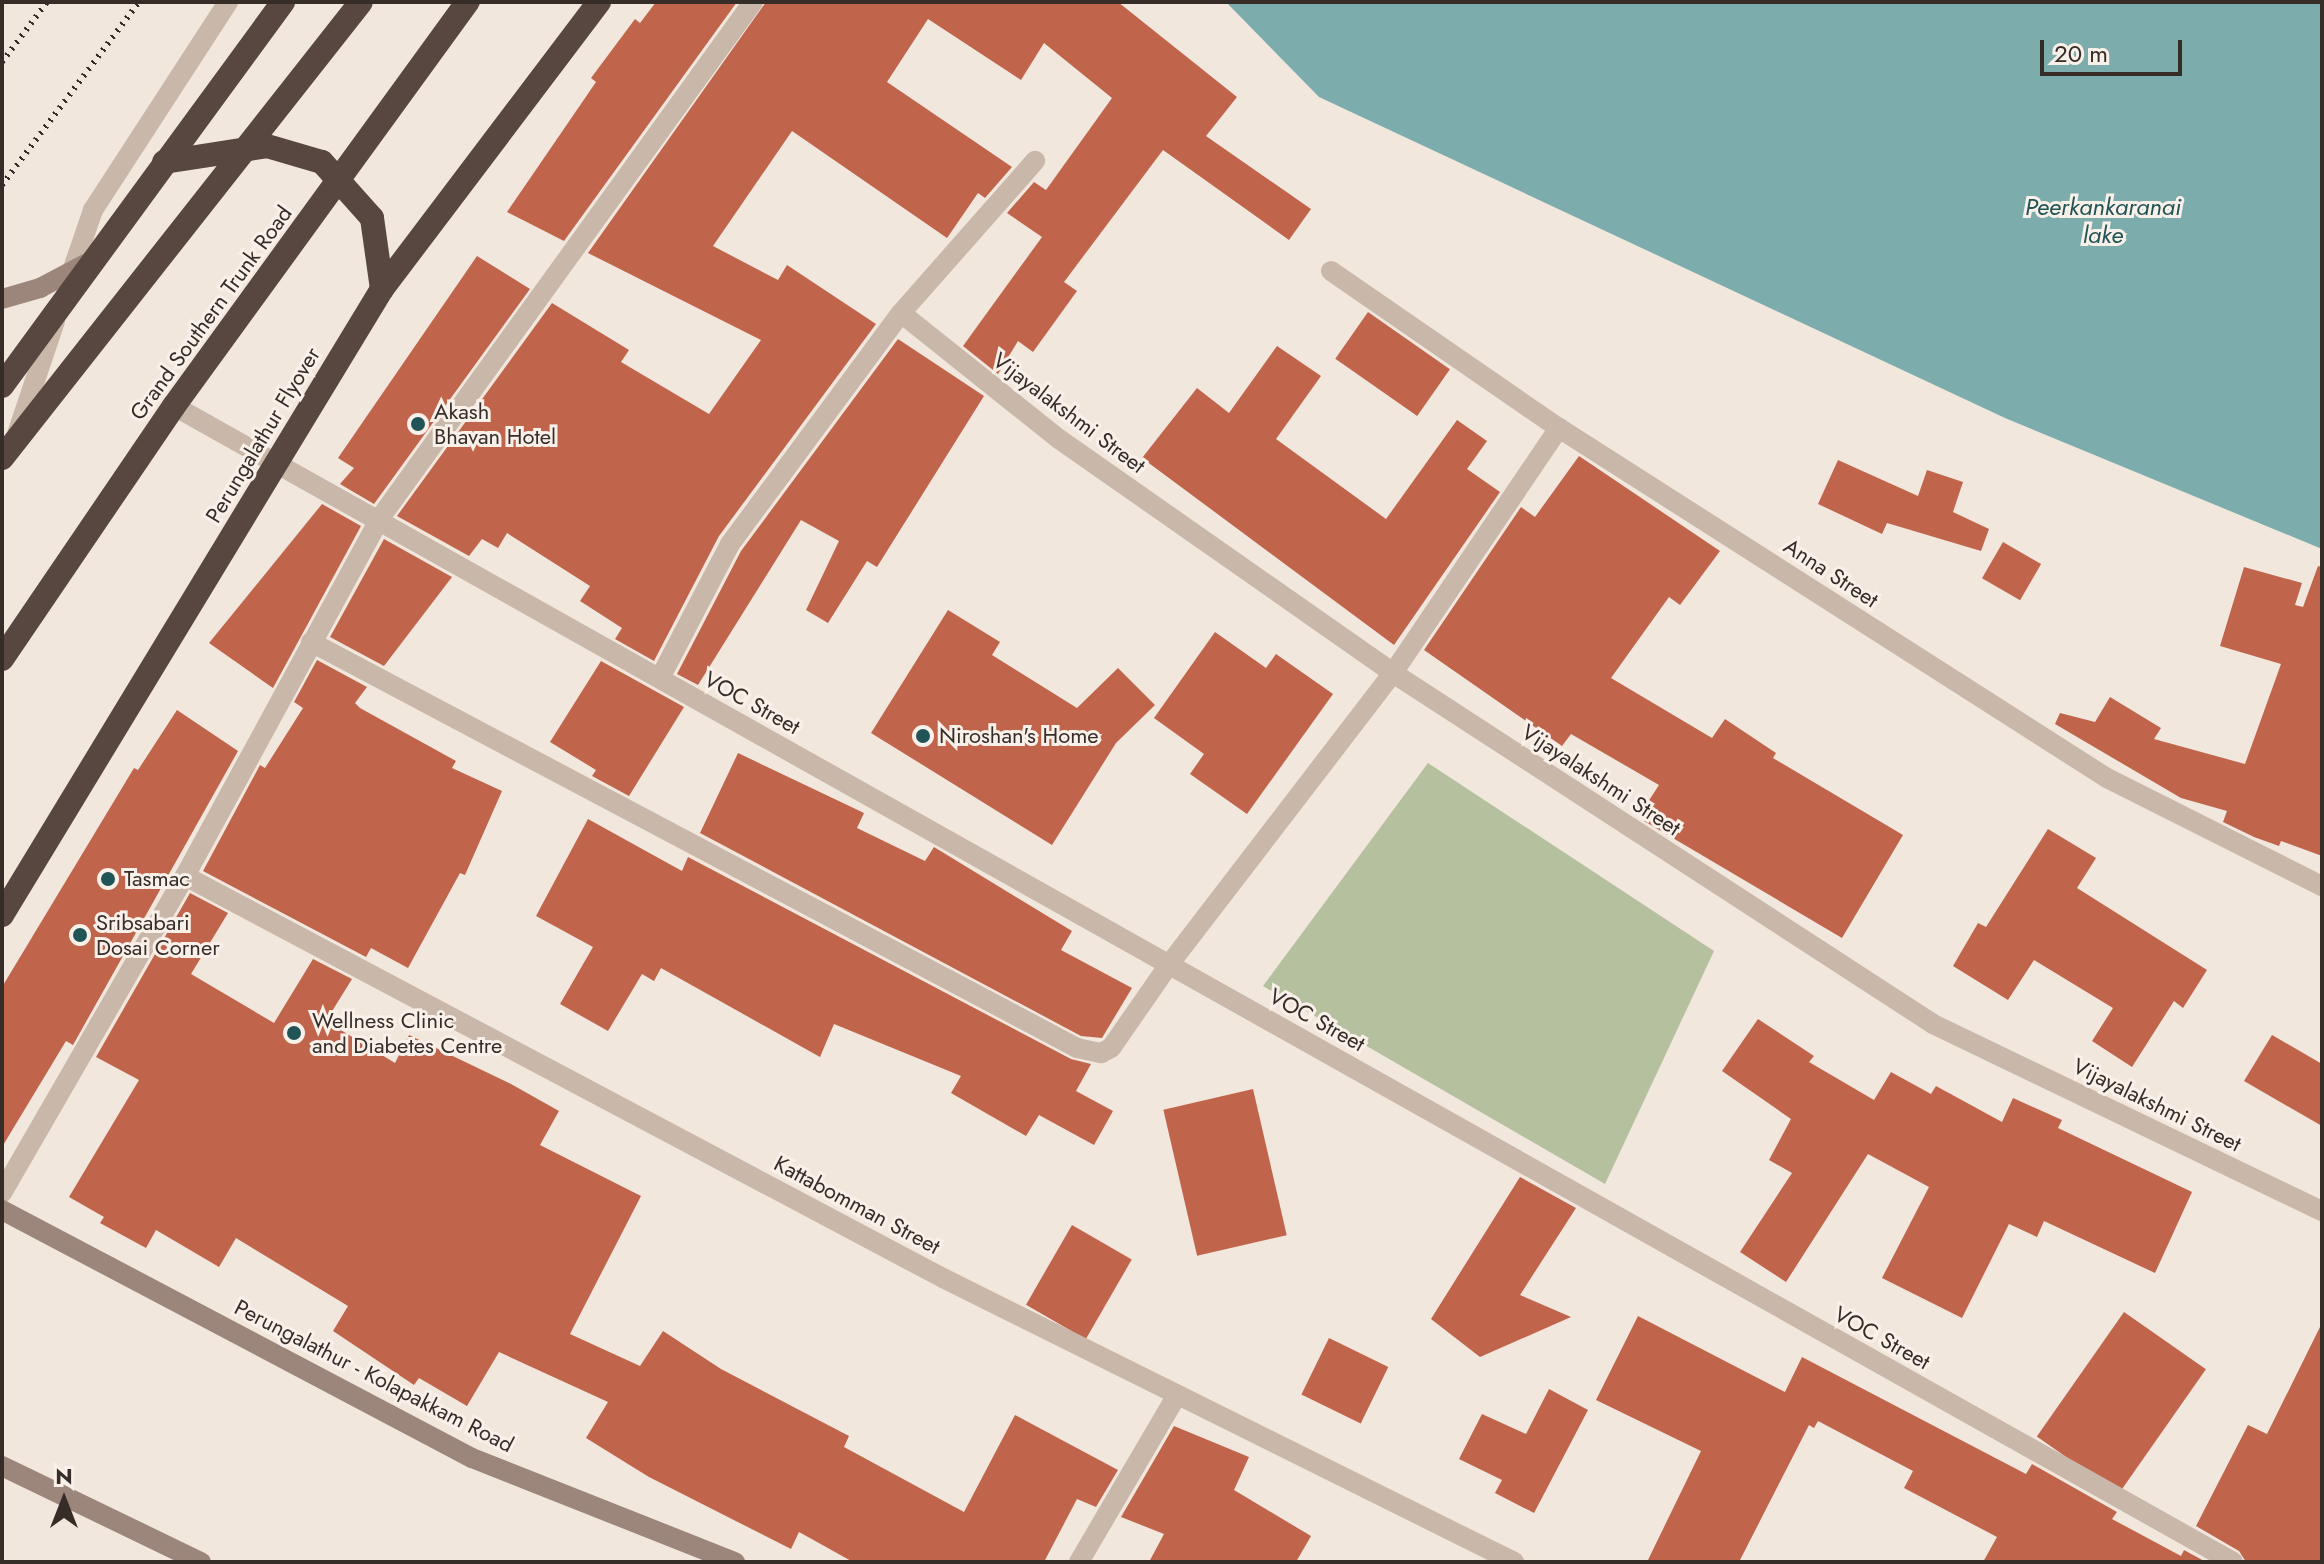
<!DOCTYPE html>
<html>
<head>
<meta charset="utf-8">
<style>
	body { margin:0 }
	#map { position:relative; width:2324px; height:1564px; overflow:hidden; background:#f1e7dd; font-family:Jost,sans-serif }
	div>[style] { position:absolute }
	.green>* { inset:0; background:#b5c09e }
	.water>* { inset:0; background:#7dacad }
	.building>* { inset:0; background:#c0654c; transform-origin:0 0 }
	.lane>* { height:20px; margin:-10px; padding:0 10px; transform-origin:10px; border-radius:10px; background:#c9b7a9 }
	.street>* { height:20px; margin:-10px; padding:0 10px; transform-origin:10px; border-radius:10px; background:#c9b7a9 }
	.secondary>* { height:20px; margin:-10px; padding:0 10px; transform-origin:10px; border-radius:10px; background:#9c867b }
	.highway>* { height:24px; margin:-12px; padding:0 12px; transform-origin:12px; border-radius:12px; background:#574740 }
	.rail>* { height:6px; margin-top:-3px; transform-origin:0; background:repeating-linear-gradient(90deg,#362d29 0 2px,transparent 0 8px) }
	.dots>* { width:22px; height:22px; translate:-50% -50%; box-sizing:border-box; border:4px solid #f9f1e9; border-radius:50% }
	span { translate:-50% -50%; white-space:nowrap; text-align:center; line-height:1.15; -webkit-text-stroke:6px #f9f1e9; paint-order:stroke }
	.street-label { font-size:22px; color:#362d29 }
	.poi-label { font-size:22px; color:#362d29 }
	.left { translate:0 -50%; text-align:left }
	.water-label { font-size:24px; color:#205456; font-style:italic }
	.frame { position:absolute; inset:0; border:4px solid #362d29; pointer-events:none }
	.north { position:absolute; left:24px; top:1460px; width:80px; height:80px; -webkit-text-stroke:6px #f9f1e9; paint-order:stroke; rotate:0deg; font-size:22px; font-weight:700; line-height:32px; text-align:center; color:#362d29 }
	.north::after { content:''; display:block; margin:auto; width:28px; height:36px; background:#362d29; clip-path:polygon(50% 0,100% 100%,50% 72%,0 100%) }
	.scale { position:absolute; left:2040px; top:40px; width:142px; height:36px; box-sizing:border-box; border:4px solid #362d29; border-top:0; padding-left:10px; font-size:24px; line-height:28px; white-space:nowrap; color:#362d29; -webkit-text-stroke:6px #f9f1e9; paint-order:stroke }
</style>
</head>
<body>
<div id="map">
	<div class="green">
		<div style="clip-path:polygon(1428px 763px,1714px 951px,1605px 1184px,1263px 986px)"></div>
	</div>
	<div class="water">
		<div style="clip-path:polygon(1226px 2px,2322px 2px,2322px 549px,2005px 418px,1319px 97px)"></div>
	</div>
	<div class="building">
		<div style="clip-path:polygon(656px 2px,737px 2px,564px 241px,507px 212px,596px 82px,591px 78px,635px 19px,640px 23px)"></div>
		<div style="clip-path:polygon(766px 2px,1118px 2px,1237px 97px,1206px 136px,1311px 209px,1289px 240px,1163px 150px,1064px 282px,1077px 291px,1033px 352px,1018px 341px,998px 374px,963px 346px,1042px 237px,1007px 213px,1034px 182px,1046px 190px,1112px 98px,1044px 43px,1021px 80px,928px 19px,887px 82px,1012px 167px,985px 198px,978px 193px,947px 238px,792px 131px,713px 246px,778px 280px,787px 265px,876px 324px,719px 536px,654px 661px,615px 639px,622px 628px,580px 601px,590px 586px,507px 533px,498px 548px,482px 539px,469px 556px,397px 516px,552px 303px,629px 350px,621px 362px,709px 414px,761px 340px,588px 253px)"></div>
		<div style="clip-path:polygon(477px 256px,530px 289px,374px 504px,340px 484px,354px 468px,338px 458px)"></div>
		<div style="left:1368px;top:312px;width:100px;height:57px;rotate:35deg"></div>
		<div style="clip-path:polygon(898px 339px,984px 396px,877px 567px,867px 561px,828px 623px,806px 610px,839px 541px,801px 520px,698px 685px,677px 674px,741px 551px)"></div>
		<div style="clip-path:polygon(1277px 346px,1321px 376px,1276px 439px,1386px 519px,1457px 420px,1487px 441px,1467px 469px,1500px 492px,1394px 645px,1142px 458px,1197px 388px,1229px 413px)"></div>
		<div style="clip-path:polygon(1579px 456px,1720px 551px,1680px 605px,1669px 597px,1611px 678px,1712px 738px,1725px 719px,1776px 753px,1773px 758px,1903px 835px,1842px 938px,1644px 821px,1652px 809px,1646px 805px,1659px 785px,1571px 734px,1562px 746px,1424px 650px,1521px 507px,1535px 517px)"></div>
		<div style="clip-path:polygon(1838px 460px,1918px 496px,1927px 470px,1963px 482px,1953px 512px,1989px 529px,1981px 551px,1887px 523px,1882px 534px,1818px 504px)"></div>
		<div style="clip-path:polygon(322px 504px,361px 526px,273px 688px,209px 643px)"></div>
		<div style="clip-path:polygon(384px 539px,452px 577px,384px 666px,330px 637px)"></div>
		<div style="left:2003px;top:542px;width:44px;height:42px;rotate:30deg"></div>
		<div style="clip-path:polygon(2318px 566px,2322px 567px,2322px 856px,2281px 841px,2279px 846px,2254px 837px,2223px 822px,2227px 811px,2181px 798px,2055px 724px,2060px 713px,2095px 722px,2110px 697px,2161px 728px,2154px 739px,2245px 764px,2281px 664px,2220px 646px,2244px 567px,2302px 583px,2295px 605px,2303px 607px)"></div>
		<div style="clip-path:polygon(948px 610px,1000px 642px,992px 655px,1077px 708px,1118px 668px,1155px 705px,1116px 743px,1052px 845px,871px 733px)"></div>
		<div style="clip-path:polygon(1215px 632px,1266px 668px,1276px 654px,1333px 694px,1247px 814px,1190px 774px,1204px 754px,1154px 718px)"></div>
		<div style="clip-path:polygon(317px 660px,367px 687px,355px 703px,360px 708px,456px 761px,452px 768px,502px 791px,465px 875px,460px 873px,408px 968px,371px 948px,366px 957px,203px 871px,260px 765px,265px 768px,303px 708px,294px 702px)"></div>
		<div style="clip-path:polygon(601px 661px,684px 707px,629px 796px,592px 776px,596px 770px,550px 742px)"></div>
		<div style="clip-path:polygon(177px 710px,238px 751px,73px 1045px,66px 1041px,2px 1147px,2px 987px,134px 768px,138px 770px)"></div>
		<div style="clip-path:polygon(738px 753px,864px 813px,857px 828px,925px 861px,934px 847px,1072px 931px,1061px 950px,1132px 988px,1102px 1038px,1081px 1036px,700px 833px)"></div>
		<div style="clip-path:polygon(588px 819px,682px 871px,688px 857px,1071px 1059px,1091px 1064px,1076px 1091px,1113px 1111px,1094px 1145px,1039px 1115px,1026px 1136px,951px 1093px,961px 1076px,834px 1024px,820px 1057px,661px 968px,654px 981px,642px 974px,608px 1031px,560px 1004px,593px 947px,536px 916px)"></div>
		<div style="clip-path:polygon(2048px 829px,2096px 858px,2077px 888px,2207px 970px,2183px 1008px,2174px 1001px,2132px 1067px,2092px 1041px,2113px 1008px,2034px 960px,2008px 1000px,1953px 966px,1978px 923px,1986px 927px)"></div>
		<div style="clip-path:polygon(190px 893px,228px 913px,191px 974px,274px 1023px,313px 959px,352px 979px,326px 1021px,395px 1063px,409px 1035px,511px 1084px,559px 1111px,540px 1145px,641px 1196px,570px 1334px,640px 1366px,663px 1331px,721px 1369px,849px 1436px,844px 1447px,964px 1512px,1015px 1415px,1118px 1470px,1096px 1507px,1077px 1499px,1044px 1562px,853px 1562px,799px 1532px,791px 1549px,649px 1477px,586px 1438px,608px 1402px,499px 1352px,467px 1406px,419px 1378px,414px 1385px,333px 1331px,348px 1306px,236px 1238px,219px 1267px,156px 1230px,146px 1248px,100px 1223px,104px 1217px,69px 1197px,139px 1080px,96px 1057px)"></div>
		<div style="clip-path:polygon(1758px 1019px,1814px 1056px,1809px 1062px,1874px 1100px,1891px 1072px,1931px 1094px,1936px 1086px,2002px 1122px,2013px 1098px,2062px 1120px,2058px 1128px,2192px 1192px,2155px 1273px,2044px 1221px,2037px 1237px,2009px 1224px,1962px 1318px,1882px 1278px,1929px 1187px,1868px 1154px,1786px 1282px,1740px 1252px,1792px 1173px,1769px 1160px,1791px 1119px,1722px 1071px)"></div>
		<div style="clip-path:polygon(2272px 1035px,2322px 1064px,2322px 1126px,2244px 1081px)"></div>
		<div style="left:1253px;top:1089px;width:150px;height:92px;rotate:77deg"></div>
		<div style="clip-path:polygon(1520px 1177px,1576px 1208px,1520px 1295px,1571px 1317px,1480px 1357px,1431px 1319px)"></div>
		<div style="left:1072px;top:1225px;width:69px;height:92px;rotate:30deg"></div>
		<div style="left:2124px;top:1312px;width:100px;height:152px;rotate:35deg"></div>
		<div style="clip-path:polygon(1638px 1316px,1785px 1392px,1802px 1357px,2026px 1474px,2032px 1464px,2117px 1512px,2112px 1519px,2181px 1556px,2184px 1550px,2206px 1562px,1983px 1562px,1997px 1537px,1904px 1488px,1913px 1471px,1818px 1421px,1814px 1428px,1809px 1425px,1739px 1562px,1647px 1562px,1701px 1451px,1596px 1400px)"></div>
		<div style="clip-path:polygon(2322px 1323px,2322px 1562px,2246px 1562px,2239px 1551px,2196px 1526px,2248px 1425px,2267px 1434px)"></div>
		<div style="left:1329px;top:1338px;width:66px;height:63px;rotate:26deg"></div>
		<div style="clip-path:polygon(1549px 1389px,1588px 1410px,1534px 1513px,1495px 1493px,1502px 1480px,1459px 1459px,1482px 1414px,1526px 1434px)"></div>
		<div style="clip-path:polygon(1174px 1426px,1249px 1457px,1234px 1490px,1311px 1536px,1296px 1562px,1149px 1562px,1164px 1534px,1121px 1517px)"></div>
	</div>
	<div class="lane">
		<div style="left:68px;top:283px;width:77px;rotate:-71.1deg"></div>
		<div style="left:93px;top:210px;width:248px;rotate:-57deg"></div>
		<div style="left:17px;top:434px;width:119px;rotate:-71.4deg"></div>
	</div>
	<div class="street">
		<div style="left:1331px;top:271px;width:277px;rotate:34.6deg"></div>
		<div style="left:1559px;top:428px;width:650px;rotate:32.57deg"></div>
		<div style="left:2107px;top:778px;width:241px;rotate:26.7deg"></div>
		<div style="left:901px;top:313px;width:202px;rotate:38.6deg"></div>
		<div style="left:1059px;top:439px;width:408px;rotate:35deg"></div>
		<div style="left:1393px;top:673px;width:644px;rotate:33.02deg"></div>
		<div style="left:1933px;top:1024px;width:432px;rotate:25.7deg"></div>
		<div style="left:174px;top:406px;width:2361px;rotate:29.31deg"></div>
		<div style="left:311px;top:642px;width:867px;rotate:27.92deg"></div>
		<div style="left:1077px;top:1048px;width:25px;rotate:12deg"></div>
		<div style="left:1101px;top:1053px;width:11px;rotate:-27deg"></div>
		<div style="left:1111px;top:1048px;width:100px;rotate:-55.2deg"></div>
		<div style="left:1168px;top:966px;width:369px;rotate:-52.5deg"></div>
		<div style="left:1393px;top:673px;width:296px;rotate:-55.9deg"></div>
		<div style="left:660px;top:678px;width:151px;rotate:-62.4deg"></div>
		<div style="left:730px;top:544px;width:287px;rotate:-53.5deg"></div>
		<div style="left:901px;top:313px;width:203px;rotate:-48.6deg"></div>
		<div style="left:185px;top:876px;width:858px;rotate:27.94deg"></div>
		<div style="left:943px;top:1278px;width:638px;rotate:26.44deg"></div>
		<div style="left:2px;top:1193px;width:366px;rotate:-60deg"></div>
		<div style="left:185px;top:876px;width:408px;rotate:-61.4deg"></div>
		<div style="left:380px;top:518px;width:637px;rotate:-54.14deg"></div>
		<div style="left:1079px;top:1562px;width:194px;rotate:-59.6deg"></div>
	</div>
	<div class="secondary">
		<div style="left:2px;top:299px;width:40px;rotate:-16deg"></div>
		<div style="left:40px;top:288px;width:60px;rotate:-27.8deg"></div>
		<div style="left:2px;top:1210px;width:531px;rotate:27.82deg"></div>
		<div style="left:472px;top:1458px;width:283px;rotate:21.6deg"></div>
		<div style="left:2px;top:1466px;width:221px;rotate:25.8deg"></div>
	</div>
	<div class="highway">
		<div style="left:164px;top:162px;width:104px;rotate:-8.8deg"></div>
		<div style="left:267px;top:146px;width:57px;rotate:16.2deg"></div>
		<div style="left:322px;top:162px;width:75px;rotate:48.2deg"></div>
		<div style="left:372px;top:218px;width:72px;rotate:82deg"></div>
		<div style="left:2px;top:386px;width:476px;rotate:-53.8deg"></div>
		<div style="left:2px;top:458px;width:580px;rotate:-51.79deg"></div>
		<div style="left:2px;top:659px;width:306px;rotate:-55.8deg"></div>
		<div style="left:174px;top:406px;width:500px;rotate:-54deg"></div>
		<div style="left:2px;top:915px;width:732px;rotate:-58.74deg"></div>
		<div style="left:382px;top:289px;width:360px;rotate:-52.9deg"></div>
	</div>
	<div class="rail">
		<div style="left:2px;top:62px;width:75px;rotate:-53.1deg"></div>
		<div style="left:2px;top:185px;width:229px;rotate:-53.2deg"></div>
	</div>
	<div class="dots">
		<div style="left:418px;top:424px;background:#205456"></div>
		<div style="left:923px;top:736px;background:#205456"></div>
		<div style="left:108px;top:879px;background:#205456"></div>
		<div style="left:80px;top:935px;background:#205456"></div>
		<div style="left:294px;top:1033px;background:#205456"></div>
	</div>
	<div class="street-label">
		<span style="left:211px;top:313px;rotate:-54deg">Grand Southern Trunk Road</span>
		<span style="left:1069px;top:413px;rotate:37deg">Vijayalakshmi Street</span>
		<span style="left:263px;top:435px;rotate:-59deg">Perungalathur Flyover</span>
		<span style="left:1831px;top:573px;rotate:33deg">Anna Street</span>
		<span style="left:752px;top:703px;rotate:29deg">VOC Street</span>
		<span style="left:1601px;top:780px;rotate:33deg">Vijayalakshmi Street</span>
		<span style="left:1317px;top:1020px;rotate:29deg">VOC Street</span>
		<span style="left:2157px;top:1105px;rotate:26deg">Vijayalakshmi Street</span>
		<span style="left:857px;top:1205px;rotate:28deg">Kattabomman Street</span>
		<span style="left:1882px;top:1338px;rotate:29deg">VOC Street</span>
		<span style="left:374px;top:1376px;rotate:27deg">Perungalathur - Kolapakkam Road</span>
	</div>
	<div class="poi-label">
		<span class="left" style="left:434px;top:424px">Akash<br>Bhavan Hotel</span>
		<span class="left" style="left:939px;top:736px">Niroshan's Home</span>
		<span class="left" style="left:124px;top:879px">Tasmac</span>
		<span class="left" style="left:96px;top:935px">Sribsabari<br>Dosai Corner</span>
		<span class="left" style="left:312px;top:1033px">Wellness Clinic<br>and Diabetes Centre</span>
	</div>
	<div class="water-label">
		<span style="left:2103px;top:221px">Peerkankaranai<br>lake</span>
	</div>
	<div class="frame"></div>
	<div class="north">N</div>
	<div class="scale">20 m</div>
</div>
</body>
</html>
